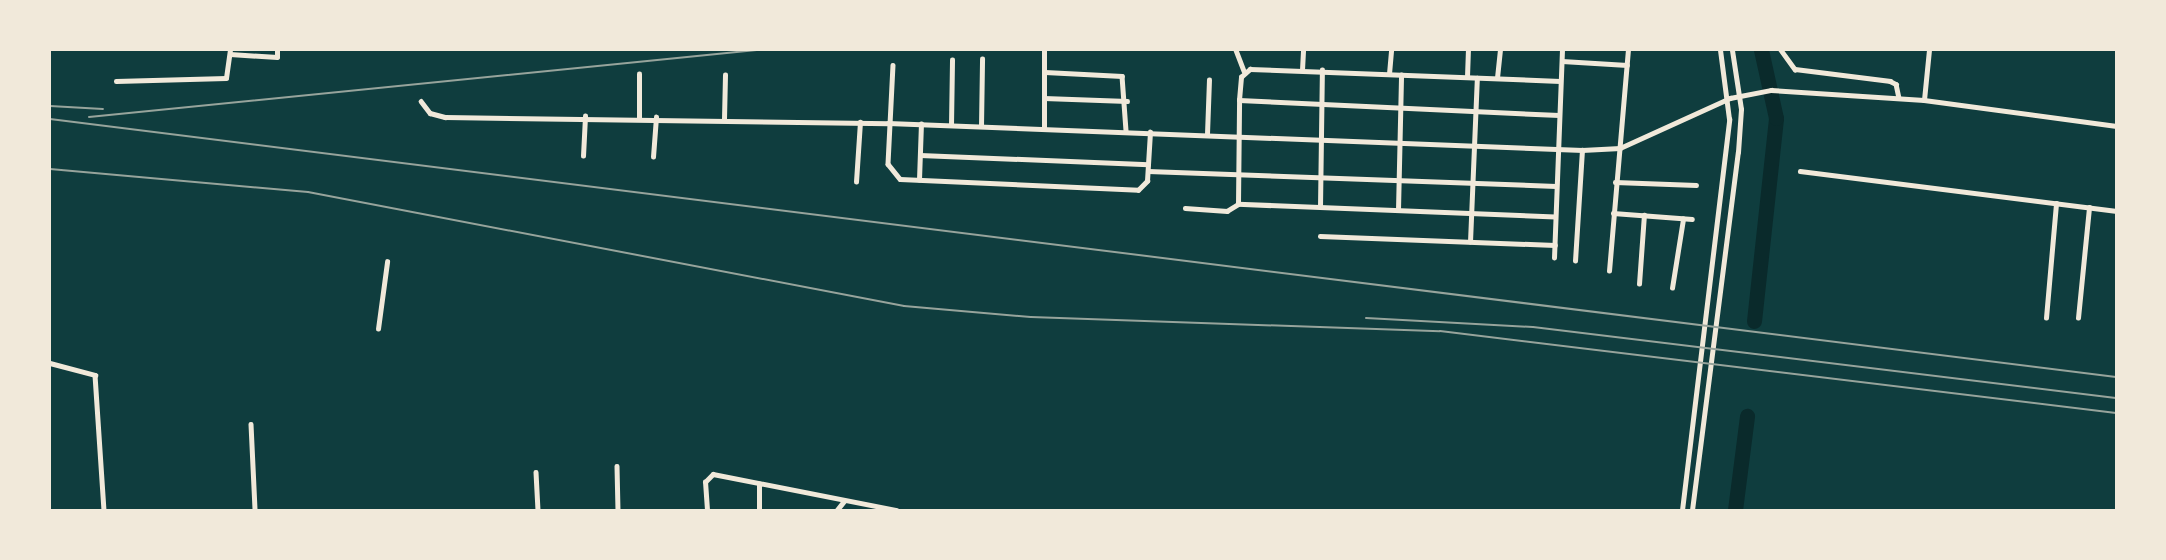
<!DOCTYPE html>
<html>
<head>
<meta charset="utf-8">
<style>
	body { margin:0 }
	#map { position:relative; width:2166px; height:560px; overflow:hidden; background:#0f3d3e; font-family:Commissioner,sans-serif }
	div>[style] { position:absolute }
	.river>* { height:15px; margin:-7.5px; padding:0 7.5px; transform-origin:7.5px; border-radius:7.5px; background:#0a2a2b }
	.minor>* { height:4.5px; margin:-2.25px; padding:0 2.25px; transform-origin:2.25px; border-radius:2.25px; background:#f1e9da }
	.tertiary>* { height:5px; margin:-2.5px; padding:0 2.5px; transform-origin:2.5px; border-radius:2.5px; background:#f1e9da }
	.rail>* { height:2px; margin:-1px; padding:0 1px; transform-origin:1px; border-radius:1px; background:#97a49c }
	span { translate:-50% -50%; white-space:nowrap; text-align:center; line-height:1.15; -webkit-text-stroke:4.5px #f1e9da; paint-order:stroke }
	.frame { position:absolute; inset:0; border:51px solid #f1e9da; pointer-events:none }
</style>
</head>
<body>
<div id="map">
	<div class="river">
		<div style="left:1754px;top:321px;width:204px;rotate:-83.8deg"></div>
		<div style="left:1776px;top:118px;width:70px;rotate:-102.4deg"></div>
		<div style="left:1735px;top:510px;width:95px;rotate:-82.7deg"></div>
	</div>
	<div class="minor">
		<div style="left:1236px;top:50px;width:22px;rotate:69deg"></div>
		<div style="left:1781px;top:50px;width:24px;rotate:54deg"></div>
		<div style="left:1795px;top:69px;width:96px;rotate:7.2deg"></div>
		<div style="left:1890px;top:81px;width:7px;rotate:27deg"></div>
		<div style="left:1896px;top:84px;width:14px;rotate:78deg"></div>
		<div style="left:230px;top:54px;width:47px;rotate:3.7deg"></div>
		<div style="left:277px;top:57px;width:7px;rotate:-90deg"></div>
		<div style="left:1562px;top:61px;width:65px;rotate:3.5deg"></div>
		<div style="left:893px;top:65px;width:99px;rotate:92.9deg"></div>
		<div style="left:888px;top:164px;width:19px;rotate:51deg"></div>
		<div style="left:900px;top:179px;width:238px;rotate:2.6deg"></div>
		<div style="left:1138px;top:190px;width:13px;rotate:-45deg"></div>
		<div style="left:1147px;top:181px;width:49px;rotate:-86.5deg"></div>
		<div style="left:1302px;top:70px;width:20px;rotate:-87deg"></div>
		<div style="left:1045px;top:72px;width:77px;rotate:3deg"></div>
		<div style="left:1122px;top:76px;width:55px;rotate:85.8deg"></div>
		<div style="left:1389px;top:74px;width:24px;rotate:-85deg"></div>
		<div style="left:1467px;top:77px;width:27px;rotate:-88deg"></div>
		<div style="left:1497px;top:78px;width:28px;rotate:-84deg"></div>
		<div style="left:116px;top:81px;width:110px;rotate:-1.6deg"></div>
		<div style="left:226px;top:78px;width:28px;rotate:-82deg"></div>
		<div style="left:1044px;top:98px;width:83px;rotate:2.1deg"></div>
		<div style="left:1239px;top:100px;width:320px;rotate:2.7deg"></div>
		<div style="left:1924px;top:100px;width:50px;rotate:-84.3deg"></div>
		<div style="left:421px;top:101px;width:15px;rotate:53deg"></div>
		<div style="left:430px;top:113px;width:16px;rotate:15deg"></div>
		<div style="left:445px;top:117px;width:443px;rotate:0.8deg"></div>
		<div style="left:888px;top:123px;width:695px;rotate:2.23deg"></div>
		<div style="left:1582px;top:150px;width:38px;rotate:-3deg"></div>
		<div style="left:1620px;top:148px;width:121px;rotate:-24.4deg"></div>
		<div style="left:1730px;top:98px;width:42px;rotate:-11deg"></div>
		<div style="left:1771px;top:90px;width:153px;rotate:3.7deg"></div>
		<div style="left:1924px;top:100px;width:194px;rotate:7.7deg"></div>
		<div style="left:639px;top:117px;width:43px;rotate:-90deg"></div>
		<div style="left:724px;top:119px;width:44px;rotate:-88.7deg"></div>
		<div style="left:951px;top:125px;width:65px;rotate:-89.1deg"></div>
		<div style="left:981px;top:126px;width:67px;rotate:-89.1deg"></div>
		<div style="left:1044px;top:128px;width:78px;rotate:-90deg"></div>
		<div style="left:1207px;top:134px;width:54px;rotate:-87.9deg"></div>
		<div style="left:920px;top:155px;width:228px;rotate:2.3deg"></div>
		<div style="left:583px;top:156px;width:40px;rotate:-87.1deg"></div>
		<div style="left:653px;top:157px;width:40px;rotate:-85.7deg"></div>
		<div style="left:1148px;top:171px;width:408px;rotate:2.1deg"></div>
		<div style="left:1800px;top:171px;width:319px;rotate:7.2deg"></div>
		<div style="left:919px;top:180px;width:56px;rotate:-88deg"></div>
		<div style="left:856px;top:182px;width:60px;rotate:-86.2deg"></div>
		<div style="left:1615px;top:182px;width:81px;rotate:2.1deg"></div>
		<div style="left:1320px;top:207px;width:137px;rotate:-89.2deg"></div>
		<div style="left:1185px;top:208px;width:42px;rotate:4.1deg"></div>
		<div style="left:1227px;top:211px;width:13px;rotate:-32deg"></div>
		<div style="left:1398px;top:210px;width:135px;rotate:-88.7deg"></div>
		<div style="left:1613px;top:213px;width:79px;rotate:4.3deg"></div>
		<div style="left:1555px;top:217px;width:317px;rotate:-177.7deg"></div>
		<div style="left:1238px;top:204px;width:104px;rotate:-89.4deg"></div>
		<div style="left:1239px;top:100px;width:23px;rotate:-85deg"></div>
		<div style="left:1241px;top:77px;width:12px;rotate:-42deg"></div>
		<div style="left:1250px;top:69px;width:310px;rotate:2.2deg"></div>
		<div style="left:1320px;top:236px;width:235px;rotate:2.2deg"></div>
		<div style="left:1470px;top:242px;width:164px;rotate:-87.6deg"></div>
		<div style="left:1554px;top:258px;width:208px;rotate:-87.8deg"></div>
		<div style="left:1575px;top:261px;width:111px;rotate:-86.4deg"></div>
		<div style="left:1609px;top:271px;width:222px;rotate:-85.1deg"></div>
		<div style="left:1639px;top:284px;width:69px;rotate:-85.9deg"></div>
		<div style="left:1672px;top:288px;width:70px;rotate:-80.9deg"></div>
		<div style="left:2046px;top:318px;width:115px;rotate:-85deg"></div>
		<div style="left:2078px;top:318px;width:111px;rotate:-84.3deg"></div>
		<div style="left:378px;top:329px;width:68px;rotate:-82.3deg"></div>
		<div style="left:50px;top:363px;width:47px;rotate:14.9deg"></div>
		<div style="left:95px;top:375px;width:135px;rotate:86.2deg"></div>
		<div style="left:251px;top:424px;width:86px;rotate:87.3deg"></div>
		<div style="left:617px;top:466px;width:44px;rotate:88.7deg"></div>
		<div style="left:536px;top:472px;width:38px;rotate:87deg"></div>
		<div style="left:707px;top:510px;width:28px;rotate:-94deg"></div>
		<div style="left:705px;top:482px;width:11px;rotate:-45deg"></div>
		<div style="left:713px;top:474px;width:187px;rotate:11.1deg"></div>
		<div style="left:759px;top:510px;width:26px;rotate:-90deg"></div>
		<div style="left:837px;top:510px;width:11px;rotate:-52deg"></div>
	</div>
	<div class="tertiary">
		<div style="left:1682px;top:510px;width:394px;rotate:-83.1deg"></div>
		<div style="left:1729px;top:119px;width:70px;rotate:-97.4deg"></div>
		<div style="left:1692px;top:510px;width:361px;rotate:-82.7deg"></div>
		<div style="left:1738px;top:152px;width:43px;rotate:-86deg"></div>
		<div style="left:1741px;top:109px;width:60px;rotate:-98.7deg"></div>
	</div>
	<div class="rail">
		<div style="left:50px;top:106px;width:53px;rotate:3.2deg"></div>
		<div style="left:89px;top:117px;width:671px;rotate:-5.73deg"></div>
		<div style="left:50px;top:119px;width:2082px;rotate:7.12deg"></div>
		<div style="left:50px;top:169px;width:259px;rotate:5.1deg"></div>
		<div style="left:308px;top:192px;width:607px;rotate:10.83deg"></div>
		<div style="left:904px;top:306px;width:127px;rotate:5deg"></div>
		<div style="left:1031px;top:317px;width:409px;rotate:2deg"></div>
		<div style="left:1440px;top:331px;width:681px;rotate:6.92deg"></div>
		<div style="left:1366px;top:318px;width:167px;rotate:3.1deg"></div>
		<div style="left:1533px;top:327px;width:587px;rotate:6.94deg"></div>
	</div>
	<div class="frame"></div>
</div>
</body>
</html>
